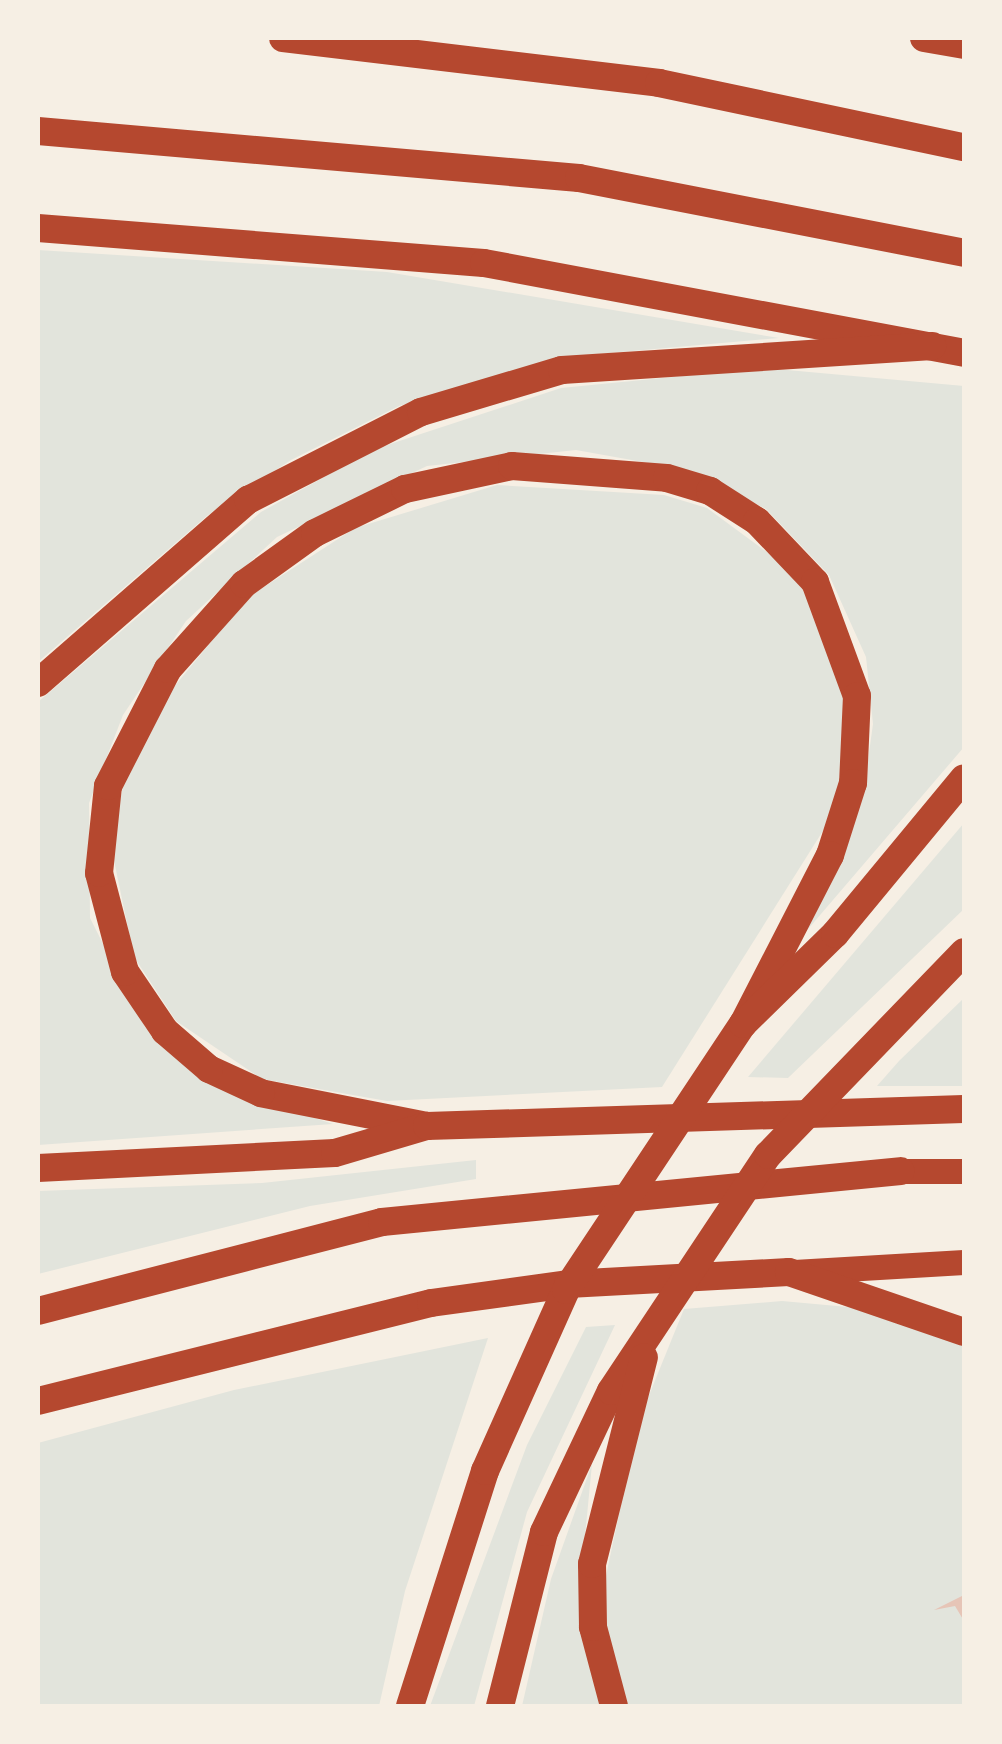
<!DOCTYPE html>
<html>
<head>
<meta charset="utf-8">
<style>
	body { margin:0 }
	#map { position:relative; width:1002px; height:1744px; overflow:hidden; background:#f6efe4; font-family:Cabin,sans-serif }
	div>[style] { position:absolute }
	.green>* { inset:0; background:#e2e4dc }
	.building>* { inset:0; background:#e6c5b7 }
	.primary>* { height:25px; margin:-12.5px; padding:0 12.5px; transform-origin:12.5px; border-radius:12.5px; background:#b5482f }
	.trunk>* { height:28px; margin:-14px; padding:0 14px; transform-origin:14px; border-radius:14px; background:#b5482f }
	span { translate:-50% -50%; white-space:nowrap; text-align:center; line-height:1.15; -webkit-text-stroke:8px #f6efe4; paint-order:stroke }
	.frame { position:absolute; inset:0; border:40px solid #f6efe4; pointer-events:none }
</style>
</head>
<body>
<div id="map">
	<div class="green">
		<div style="clip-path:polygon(38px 250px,387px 272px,779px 338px,576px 356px,399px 406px,291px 460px,208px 515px,38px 662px)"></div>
		<div style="clip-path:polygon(765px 368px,964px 386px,964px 747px,797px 942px,863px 796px,873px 724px,866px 657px,829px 575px,766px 509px,693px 471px,576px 450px,427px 466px,277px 537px,186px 621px,123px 715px,89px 803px,90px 918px,145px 1027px,209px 1083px,333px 1124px,38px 1145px,38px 702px,261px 512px,375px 449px,561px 388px)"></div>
		<div style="clip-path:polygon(497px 485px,664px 495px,707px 508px,790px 569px,812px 599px,844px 701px,844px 769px,831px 818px,662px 1087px,387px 1101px,262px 1079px,176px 1021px,134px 957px,111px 846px,124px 781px,160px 704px,247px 598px,355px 528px)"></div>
		<div style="clip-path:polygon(964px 823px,964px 909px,788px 1078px,748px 1077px)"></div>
		<div style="clip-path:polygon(964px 998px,964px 1086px,877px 1086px,899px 1061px)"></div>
		<div style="clip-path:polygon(476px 1160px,476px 1179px,310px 1206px,38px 1274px,38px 1191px,262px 1183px)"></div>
		<div style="clip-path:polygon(782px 1301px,859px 1308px,964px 1342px,964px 1706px,626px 1706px,608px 1654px,604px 1585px,639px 1420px,684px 1309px)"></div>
		<div style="clip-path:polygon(615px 1325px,527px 1512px,474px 1706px,430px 1706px,527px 1445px,586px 1327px)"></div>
		<div style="clip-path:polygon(488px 1338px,405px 1591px,379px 1706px,39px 1706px,38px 1443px,234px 1390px)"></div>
		<div style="clip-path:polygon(592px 1464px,579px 1598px,602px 1706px,522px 1706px,551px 1579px)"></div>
	</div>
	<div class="building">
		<div style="clip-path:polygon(964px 1595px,964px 1621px,955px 1606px,934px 1610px)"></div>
	</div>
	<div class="primary">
		<div style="left:901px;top:1171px;width:63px"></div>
		<div style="left:794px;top:1272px;width:170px;rotate:-3.4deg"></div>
	</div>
	<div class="trunk">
		<div style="left:283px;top:38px;width:379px;rotate:6.8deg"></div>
		<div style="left:659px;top:83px;width:312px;rotate:11.9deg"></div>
		<div style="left:924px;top:38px;width:41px;rotate:9.9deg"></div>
		<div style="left:38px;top:131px;width:543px;rotate:4.97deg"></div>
		<div style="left:579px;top:178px;width:392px;rotate:11deg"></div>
		<div style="left:38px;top:228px;width:447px;rotate:4.5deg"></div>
		<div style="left:484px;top:263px;width:488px;rotate:10.6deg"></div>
		<div style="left:38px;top:683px;width:279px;rotate:-41.1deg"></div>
		<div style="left:248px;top:500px;width:194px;rotate:-27deg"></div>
		<div style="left:421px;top:412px;width:147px;rotate:-16.6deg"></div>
		<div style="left:562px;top:370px;width:371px;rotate:-3.7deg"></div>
		<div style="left:427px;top:1126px;width:169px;rotate:-168.8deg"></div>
		<div style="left:261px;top:1093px;width:57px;rotate:-155.2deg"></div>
		<div style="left:209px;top:1069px;width:58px;rotate:-139.2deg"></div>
		<div style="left:165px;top:1031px;width:71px;rotate:-124.1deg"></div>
		<div style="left:125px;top:972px;width:102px;rotate:-104.7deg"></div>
		<div style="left:99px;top:873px;width:87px;rotate:-84.1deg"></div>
		<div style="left:108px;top:786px;width:131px;rotate:-62.9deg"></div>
		<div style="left:168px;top:669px;width:114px;rotate:-48.2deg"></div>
		<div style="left:244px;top:584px;width:87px;rotate:-35.7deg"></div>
		<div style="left:315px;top:533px;width:100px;rotate:-26.1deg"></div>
		<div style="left:405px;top:489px;width:109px;rotate:-12.1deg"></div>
		<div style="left:512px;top:466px;width:155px;rotate:4.4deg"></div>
		<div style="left:667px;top:478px;width:45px;rotate:16.8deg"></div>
		<div style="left:710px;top:491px;width:56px;rotate:32.6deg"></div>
		<div style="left:757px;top:521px;width:84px;rotate:46.4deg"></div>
		<div style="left:815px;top:582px;width:121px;rotate:69.8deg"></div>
		<div style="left:857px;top:696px;width:87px;rotate:92.6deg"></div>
		<div style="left:853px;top:783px;width:76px;rotate:107.7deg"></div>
		<div style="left:830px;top:855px;width:190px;rotate:117.2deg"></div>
		<div style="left:38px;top:1168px;width:297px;rotate:-2.9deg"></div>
		<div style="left:335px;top:1153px;width:96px;rotate:-16.4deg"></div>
		<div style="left:427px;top:1126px;width:537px;rotate:-1.81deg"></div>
		<div style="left:38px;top:1311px;width:355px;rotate:-14.5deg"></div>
		<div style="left:382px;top:1222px;width:521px;rotate:-5.61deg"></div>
		<div style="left:38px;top:1401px;width:405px;rotate:-14deg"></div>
		<div style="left:431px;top:1303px;width:138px;rotate:-7.9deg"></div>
		<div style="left:568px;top:1284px;width:221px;rotate:-3.1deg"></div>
		<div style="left:789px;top:1272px;width:185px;rotate:18.9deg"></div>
		<div style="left:410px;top:1706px;width:247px;rotate:-72.3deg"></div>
		<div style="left:485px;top:1471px;width:198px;rotate:-65.9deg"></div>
		<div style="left:566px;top:1290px;width:320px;rotate:-56.4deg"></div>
		<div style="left:743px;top:1024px;width:129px;rotate:-44.4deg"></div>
		<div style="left:835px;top:934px;width:202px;rotate:-50.4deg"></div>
		<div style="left:500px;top:1706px;width:179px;rotate:-75.8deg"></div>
		<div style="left:544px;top:1532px;width:156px;rotate:-64.6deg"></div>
		<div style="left:611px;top:1391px;width:283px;rotate:-56.4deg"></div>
		<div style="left:768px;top:1155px;width:282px;rotate:-46deg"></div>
		<div style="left:614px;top:1706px;width:82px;rotate:-104.9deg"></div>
		<div style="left:593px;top:1627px;width:63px;rotate:-90.9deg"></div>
		<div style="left:592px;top:1564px;width:213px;rotate:-75.9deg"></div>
	</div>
	<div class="frame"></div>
</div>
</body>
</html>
